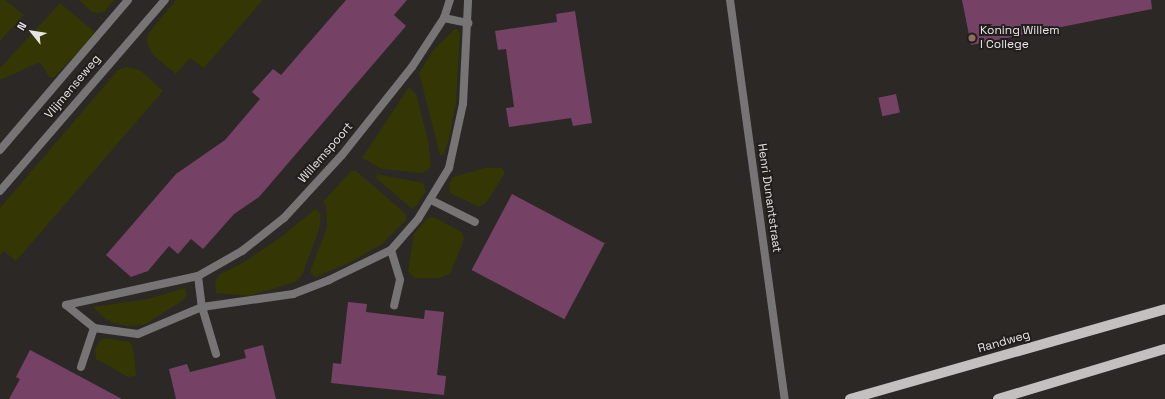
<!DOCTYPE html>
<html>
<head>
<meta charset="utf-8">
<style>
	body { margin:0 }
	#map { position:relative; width:1165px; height:399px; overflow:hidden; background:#2b2826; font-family:"Space Grotesk",sans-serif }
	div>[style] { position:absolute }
	.green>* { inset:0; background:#343704 }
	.building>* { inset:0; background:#754266; transform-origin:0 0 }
	.pedestrian>* { height:8px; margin:-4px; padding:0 4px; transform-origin:4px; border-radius:4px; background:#767474 }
	.minor>* { height:8px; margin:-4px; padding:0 4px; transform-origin:4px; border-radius:4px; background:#767474 }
	.tertiary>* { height:8px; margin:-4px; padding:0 4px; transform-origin:4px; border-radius:4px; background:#767474 }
	.primary>* { height:10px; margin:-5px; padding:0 5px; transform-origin:5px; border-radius:5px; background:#c4c0c0 }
	.dots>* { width:11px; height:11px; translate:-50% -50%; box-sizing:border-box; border:2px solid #211e1c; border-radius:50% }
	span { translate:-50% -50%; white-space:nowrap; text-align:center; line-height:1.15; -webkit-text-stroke:4px #211e1c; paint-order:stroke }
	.poi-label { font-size:12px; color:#e7e5e4 }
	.left { translate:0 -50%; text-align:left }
	.street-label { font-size:12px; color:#e7e5e4 }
	.north { position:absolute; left:12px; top:12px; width:40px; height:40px; -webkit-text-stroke:3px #211e1c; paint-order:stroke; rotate:300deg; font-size:11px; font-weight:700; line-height:16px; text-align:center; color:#e7e5e4 }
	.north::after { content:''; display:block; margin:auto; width:14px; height:18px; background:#e7e5e4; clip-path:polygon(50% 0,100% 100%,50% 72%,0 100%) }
</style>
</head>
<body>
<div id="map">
	<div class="green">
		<div style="clip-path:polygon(0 0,5px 0,24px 15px,0 41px)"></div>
		<div style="clip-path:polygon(79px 0,114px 0,104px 12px,98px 13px,92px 12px)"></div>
		<div style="clip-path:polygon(176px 0,263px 0,204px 68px,190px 58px,176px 74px,153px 55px,147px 43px,148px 34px)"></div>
		<div style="clip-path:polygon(60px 3px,95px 32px,84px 46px,54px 77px,49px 77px,40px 62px,0 80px,0 68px)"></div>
		<div style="clip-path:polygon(456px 28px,460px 33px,456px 103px,449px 138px,444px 154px,440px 155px,419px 73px,434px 49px)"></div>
		<div style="clip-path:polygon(126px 67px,140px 70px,163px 91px,16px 261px,4px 251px,0 255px,0 208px,118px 70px)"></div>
		<div style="clip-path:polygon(409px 87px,416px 94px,428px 140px,431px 167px,423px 173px,382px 169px,362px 158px)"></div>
		<div style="clip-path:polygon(485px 168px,502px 168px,505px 173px,486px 203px,479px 207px,450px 193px,449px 184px,453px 177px)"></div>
		<div style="clip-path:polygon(351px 171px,356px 171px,406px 214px,406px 220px,382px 244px,349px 263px,315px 277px,310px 272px,327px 227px,326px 206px,323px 202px)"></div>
		<div style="clip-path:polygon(377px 174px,423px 183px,426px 191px,416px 206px,411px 208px,376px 178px)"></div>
		<div style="clip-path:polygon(315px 209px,321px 214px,319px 230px,302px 275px,295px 282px,249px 296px,216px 293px,215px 281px,220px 274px,241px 264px,284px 235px)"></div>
		<div style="clip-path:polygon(434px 217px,463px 233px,464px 240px,450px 274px,440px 278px,414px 278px,408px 271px,414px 234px,427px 218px)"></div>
		<div style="clip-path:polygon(185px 288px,187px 295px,182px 301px,144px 325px,127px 326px,113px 323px,103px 317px,93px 307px,148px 299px)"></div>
		<div style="clip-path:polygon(106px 338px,130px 342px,133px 347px,136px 376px,128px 377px,96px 359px,95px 349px,100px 340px)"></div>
	</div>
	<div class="building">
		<div style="clip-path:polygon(346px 0,407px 0,394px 15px,406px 26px,259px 197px,234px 214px,203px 249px,191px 239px,178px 254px,169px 246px,148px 271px,131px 277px,106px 255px,176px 174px,225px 140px,260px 99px,252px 92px,273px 69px,281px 75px)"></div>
		<div style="clip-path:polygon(962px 0,1151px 0,1152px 9px,971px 45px)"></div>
		<div style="clip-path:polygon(575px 11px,592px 123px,573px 126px,571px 118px,509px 127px,506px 108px,514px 107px,506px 49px,498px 50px,495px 31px,557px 22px,556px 14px)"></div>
		<div style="left:896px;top:94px;width:19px;height:18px;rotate:78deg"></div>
		<div style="left:512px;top:194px;width:105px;height:86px;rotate:28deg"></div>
		<div style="clip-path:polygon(348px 302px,367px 304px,366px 312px,424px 319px,425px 310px,444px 312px,437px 375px,446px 376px,444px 395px,331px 383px,333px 363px,341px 364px)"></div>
		<div style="clip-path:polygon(263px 345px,276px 399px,176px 399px,169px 369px,187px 364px,190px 372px,246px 358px,244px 350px)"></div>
		<div style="clip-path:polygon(30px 350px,53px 362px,122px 399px,9px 399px,20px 379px,16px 377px)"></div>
	</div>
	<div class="pedestrian">
		<div style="left:444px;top:18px;width:25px;rotate:12deg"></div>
		<div style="left:431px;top:200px;width:49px;rotate:26.6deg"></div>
		<div style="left:391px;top:250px;width:31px;rotate:73deg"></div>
		<div style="left:400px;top:280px;width:26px;rotate:103deg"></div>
		<div style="left:198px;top:276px;width:31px;rotate:83deg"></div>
		<div style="left:202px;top:307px;width:49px;rotate:73.4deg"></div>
		<div style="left:66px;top:305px;width:36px;rotate:39deg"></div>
		<div style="left:94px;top:328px;width:44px;rotate:7.8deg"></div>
		<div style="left:138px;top:334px;width:69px;rotate:-22.9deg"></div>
		<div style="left:202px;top:307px;width:92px;rotate:-8.1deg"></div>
		<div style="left:293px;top:294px;width:39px;rotate:-21deg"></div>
		<div style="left:329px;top:280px;width:69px;rotate:-25.8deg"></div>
		<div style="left:391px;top:250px;width:41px;rotate:-48.9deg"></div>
		<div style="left:418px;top:219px;width:60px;rotate:-58.7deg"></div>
		<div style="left:449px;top:168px;width:66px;rotate:-77.7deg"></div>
		<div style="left:463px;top:104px;width:104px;rotate:-87.2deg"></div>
		<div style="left:66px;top:305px;width:135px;rotate:-12.4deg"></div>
		<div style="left:198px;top:276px;width:51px;rotate:-29.6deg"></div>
		<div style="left:242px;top:251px;width:53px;rotate:-38.2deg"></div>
		<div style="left:284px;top:218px;width:86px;rotate:-47.4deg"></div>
		<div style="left:342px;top:155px;width:112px;rotate:-51.5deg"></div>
		<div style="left:412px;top:67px;width:59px;rotate:-56.9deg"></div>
		<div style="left:444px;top:18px;width:19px;rotate:-72deg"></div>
		<div style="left:81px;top:367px;width:41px;rotate:-71.6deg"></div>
	</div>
	<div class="minor">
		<div style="left:730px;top:0;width:403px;rotate:82.2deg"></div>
	</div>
	<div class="tertiary">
		<div style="left:0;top:150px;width:197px;rotate:-49.5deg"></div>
		<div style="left:0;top:191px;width:252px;rotate:-49.2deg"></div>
	</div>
	<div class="primary">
		<div style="left:850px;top:399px;width:328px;rotate:-15.9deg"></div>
		<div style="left:998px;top:399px;width:174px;rotate:-16.7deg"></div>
	</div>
	<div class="dots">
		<div style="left:972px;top:38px;background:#8d6e63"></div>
	</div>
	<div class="poi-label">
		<span class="left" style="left:980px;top:38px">Koning Willem<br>I College</span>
	</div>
	<div class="street-label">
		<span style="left:73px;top:87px;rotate:-50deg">Vlijmenseweg</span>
		<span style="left:326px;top:153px;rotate:-49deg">Willemspoort</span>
		<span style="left:769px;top:198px;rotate:82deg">Henri Dunantstraat</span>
		<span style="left:1004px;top:342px;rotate:-16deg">Randweg</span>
	</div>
	<div class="north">N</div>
</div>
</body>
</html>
